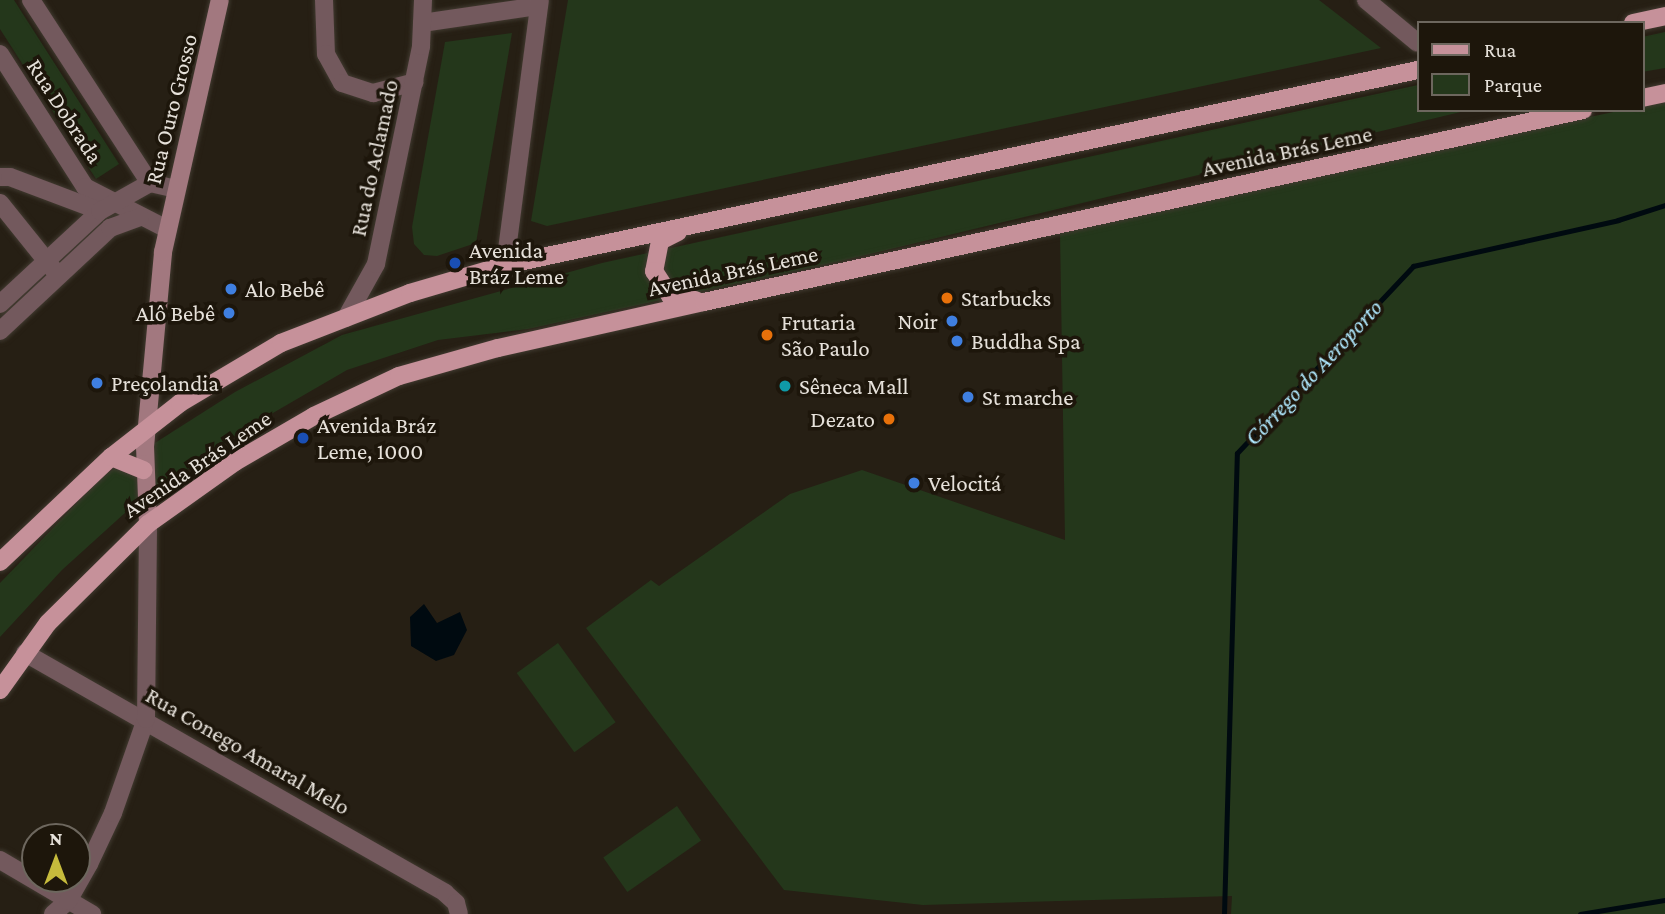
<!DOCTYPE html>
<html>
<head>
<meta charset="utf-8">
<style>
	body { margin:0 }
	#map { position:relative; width:1665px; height:914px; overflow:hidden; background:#261f14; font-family:"Crimson Pro",serif }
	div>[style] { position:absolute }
	.green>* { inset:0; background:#24371b; transform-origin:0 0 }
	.water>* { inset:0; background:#000a10 }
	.stream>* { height:5px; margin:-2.5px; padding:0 2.5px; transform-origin:2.5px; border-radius:2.5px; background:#000a10 }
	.roads { filter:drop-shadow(0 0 2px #413a30) drop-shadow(0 0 2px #413a30) }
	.street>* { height:18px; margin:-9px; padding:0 9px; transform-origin:9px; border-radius:9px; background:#73595d }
	.secondary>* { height:18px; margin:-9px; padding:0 9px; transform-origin:9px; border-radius:9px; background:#a2787f }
	.primary>* { height:18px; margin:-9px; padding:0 9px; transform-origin:9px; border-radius:9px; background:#c6919a }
	.dots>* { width:19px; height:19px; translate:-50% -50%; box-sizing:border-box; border:4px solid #1d160b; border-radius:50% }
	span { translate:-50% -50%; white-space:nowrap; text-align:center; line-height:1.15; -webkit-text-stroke:7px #1d160b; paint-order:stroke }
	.street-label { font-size:23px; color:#e6e1da }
	.poi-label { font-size:23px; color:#e6e1da }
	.left { translate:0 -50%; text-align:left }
	.right { translate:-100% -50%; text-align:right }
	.water-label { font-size:24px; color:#afe7fd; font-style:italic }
	.legend { position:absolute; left:1417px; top:21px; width:228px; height:91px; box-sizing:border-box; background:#1d160b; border:2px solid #6d675e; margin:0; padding:9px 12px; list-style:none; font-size:21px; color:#e6e1da }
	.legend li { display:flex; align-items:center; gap:14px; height:35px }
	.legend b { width:35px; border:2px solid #6d675e }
	.north { position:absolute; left:21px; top:823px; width:70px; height:70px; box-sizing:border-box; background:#1d160b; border:2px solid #6d675e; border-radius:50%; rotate:0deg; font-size:19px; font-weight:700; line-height:28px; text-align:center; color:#e6e1da }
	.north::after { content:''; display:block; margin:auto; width:24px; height:32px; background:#c6bb3c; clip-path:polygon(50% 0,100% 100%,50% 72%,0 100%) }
</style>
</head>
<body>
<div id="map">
	<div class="green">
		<div style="clip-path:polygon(0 0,14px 0,119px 164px,96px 179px,0 29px)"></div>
		<div style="clip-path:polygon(568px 0,1319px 0,1381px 48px,547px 226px,531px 221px)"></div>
		<div style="clip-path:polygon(1665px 32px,1665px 68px,1642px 72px,1642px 37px)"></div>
		<div style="clip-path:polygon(512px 33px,476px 243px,437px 256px,424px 255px,414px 244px,412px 227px,445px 42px)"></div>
		<div style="clip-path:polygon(1418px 85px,1418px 110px,1469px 110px,841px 261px,528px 329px,438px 340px,347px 370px,247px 428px,126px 512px,62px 570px,0 637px,0 583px,103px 476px,235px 392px,342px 335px,602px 263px)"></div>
		<div style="clip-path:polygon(1665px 101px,1665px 914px,1231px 914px,1232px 896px,923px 905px,784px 890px,586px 628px,651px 580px,659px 586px,790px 494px,862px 470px,1065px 540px,1060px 233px,1343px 169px,1623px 110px,1642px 110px,1642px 106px)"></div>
		<div style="left:558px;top:643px;width:98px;height:51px;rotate:54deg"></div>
		<div style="left:677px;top:806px;width:42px;height:90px;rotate:55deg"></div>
	</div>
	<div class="water">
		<div style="clip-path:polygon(424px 604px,437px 623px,460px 612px,467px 630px,454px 655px,436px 661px,411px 646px,410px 617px)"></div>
	</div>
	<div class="stream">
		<div style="left:1224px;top:914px;width:461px;rotate:-88.4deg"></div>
		<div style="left:1237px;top:453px;width:257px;rotate:-46.7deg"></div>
		<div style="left:1413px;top:266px;width:210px;rotate:-12.6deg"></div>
		<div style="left:1618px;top:220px;width:49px;rotate:-17.7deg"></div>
		<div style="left:1580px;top:914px;width:86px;rotate:-9.4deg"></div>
	</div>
	<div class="roads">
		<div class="street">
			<div style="left:31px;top:0;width:218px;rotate:57deg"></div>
			<div style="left:150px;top:183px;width:26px;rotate:13deg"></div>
			<div style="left:324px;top:0;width:54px;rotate:87.9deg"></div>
			<div style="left:326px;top:54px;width:33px;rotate:61deg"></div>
			<div style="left:342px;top:83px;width:33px;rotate:18deg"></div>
			<div style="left:373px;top:93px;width:43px;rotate:-14.7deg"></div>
			<div style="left:1366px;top:0;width:67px;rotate:39.6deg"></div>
			<div style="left:422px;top:23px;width:118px;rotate:-8.3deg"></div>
			<div style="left:0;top:54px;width:158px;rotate:57.4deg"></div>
			<div style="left:85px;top:187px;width:92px;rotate:27.1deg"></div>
			<div style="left:0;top:177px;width:10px"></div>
			<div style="left:10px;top:177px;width:96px;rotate:20.7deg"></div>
			<div style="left:0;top:203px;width:85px;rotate:51.2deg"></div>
			<div style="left:505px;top:265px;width:267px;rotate:-82.5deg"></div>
			<div style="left:0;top:304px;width:137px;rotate:-42.9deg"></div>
			<div style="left:100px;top:211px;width:57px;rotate:-29.2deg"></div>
			<div style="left:346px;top:318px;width:62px;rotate:-60.9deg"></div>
			<div style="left:376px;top:264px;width:223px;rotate:-78.3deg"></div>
			<div style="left:421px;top:46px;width:46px;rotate:-87.5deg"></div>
			<div style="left:0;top:331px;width:151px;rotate:-43.1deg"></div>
			<div style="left:110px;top:228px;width:32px;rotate:-20deg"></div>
			<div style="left:25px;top:653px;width:484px;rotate:29.7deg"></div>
			<div style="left:445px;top:893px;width:15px;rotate:42deg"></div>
			<div style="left:456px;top:903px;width:11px;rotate:75deg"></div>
			<div style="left:0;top:860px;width:107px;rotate:30.4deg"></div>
			<div style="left:53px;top:914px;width:20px;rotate:-41deg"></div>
			<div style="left:68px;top:901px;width:43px;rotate:-60.4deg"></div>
			<div style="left:89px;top:864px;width:56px;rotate:-64.8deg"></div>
			<div style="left:113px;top:813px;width:100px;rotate:-70.7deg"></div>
			<div style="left:146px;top:719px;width:195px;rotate:-89.4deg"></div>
		</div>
		<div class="secondary">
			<div style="left:148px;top:524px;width:77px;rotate:-92.2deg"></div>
			<div style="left:145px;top:447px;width:196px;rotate:-84.7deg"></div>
			<div style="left:163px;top:252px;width:258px;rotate:-77.3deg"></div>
		</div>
		<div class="primary">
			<div style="left:1633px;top:23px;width:33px;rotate:-12deg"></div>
			<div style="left:1642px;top:98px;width:24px;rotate:-12deg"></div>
			<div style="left:678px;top:232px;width:20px;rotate:153deg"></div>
			<div style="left:660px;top:241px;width:31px;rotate:101deg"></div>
			<div style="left:654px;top:271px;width:30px;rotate:57deg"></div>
			<div style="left:670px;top:296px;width:26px;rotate:9deg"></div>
			<div style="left:111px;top:457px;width:35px;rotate:22deg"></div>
			<div style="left:0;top:562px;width:153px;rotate:-43.4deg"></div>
			<div style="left:111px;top:457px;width:88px;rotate:-38deg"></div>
			<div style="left:180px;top:403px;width:117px;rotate:-30.7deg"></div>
			<div style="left:281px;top:343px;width:138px;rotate:-21.2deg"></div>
			<div style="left:410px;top:293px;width:99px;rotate:-16.4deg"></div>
			<div style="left:505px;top:265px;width:934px;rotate:-12.06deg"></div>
			<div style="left:0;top:690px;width:82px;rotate:-54.4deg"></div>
			<div style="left:48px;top:623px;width:141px;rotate:-44.7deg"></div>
			<div style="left:148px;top:524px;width:107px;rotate:-35.5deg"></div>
			<div style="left:235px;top:462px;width:91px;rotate:-30.2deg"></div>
			<div style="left:314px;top:416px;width:94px;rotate:-25.2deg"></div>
			<div style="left:399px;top:376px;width:103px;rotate:-15.8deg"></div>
			<div style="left:498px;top:348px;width:211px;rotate:-12.6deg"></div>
			<div style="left:704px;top:302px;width:900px;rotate:-12.32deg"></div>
		</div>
	</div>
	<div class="dots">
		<div style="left:455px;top:263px;background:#1a4fb4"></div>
		<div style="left:231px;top:289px;background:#3f7fe0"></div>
		<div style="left:947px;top:298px;background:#e8710a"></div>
		<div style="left:229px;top:313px;background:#3f7fe0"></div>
		<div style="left:952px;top:321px;background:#3f7fe0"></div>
		<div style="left:767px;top:335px;background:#e8710a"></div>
		<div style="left:957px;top:341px;background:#3f7fe0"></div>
		<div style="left:97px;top:383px;background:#3f7fe0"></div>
		<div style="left:785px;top:386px;background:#0f9aa8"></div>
		<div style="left:968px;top:397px;background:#3f7fe0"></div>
		<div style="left:889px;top:419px;background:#e8710a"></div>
		<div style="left:303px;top:438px;background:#1a4fb4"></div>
		<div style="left:914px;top:483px;background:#3f7fe0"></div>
	</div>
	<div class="street-label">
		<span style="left:171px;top:109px;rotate:-76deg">Rua Ouro Grosso</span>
		<span style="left:65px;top:111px;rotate:57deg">Rua Dobrada</span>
		<span style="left:1287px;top:151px;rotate:-12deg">Avenida Brás Leme</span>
		<span style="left:374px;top:158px;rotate:-78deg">Rua do Aclamado</span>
		<span style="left:733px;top:271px;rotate:-12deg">Avenida Brás Leme</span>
		<span style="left:197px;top:464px;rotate:-34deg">Avenida Brás Leme</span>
		<span style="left:248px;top:751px;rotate:30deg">Rua Conego Amaral Melo</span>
	</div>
	<div class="poi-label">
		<span class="left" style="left:469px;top:263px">Avenida<br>Bráz Leme</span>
		<span class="left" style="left:245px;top:289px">Alo Bebê</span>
		<span class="left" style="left:961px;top:298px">Starbucks</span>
		<span class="right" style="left:215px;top:313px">Alô Bebê</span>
		<span class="right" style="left:938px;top:321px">Noir</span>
		<span class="left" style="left:781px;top:335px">Frutaria<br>São Paulo</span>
		<span class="left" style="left:971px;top:341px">Buddha Spa</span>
		<span class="left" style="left:111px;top:383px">Preçolandia</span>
		<span class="left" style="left:799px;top:386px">Sêneca Mall</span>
		<span class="left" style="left:982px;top:397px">St marche</span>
		<span class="right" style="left:875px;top:419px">Dezato</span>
		<span class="left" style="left:317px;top:438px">Avenida Bráz<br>Leme, 1000</span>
		<span class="left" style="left:928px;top:483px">Velocitá</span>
	</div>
	<div class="water-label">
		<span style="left:1313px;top:372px;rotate:-47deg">Córrego do Aeroporto</span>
	</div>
	<ul class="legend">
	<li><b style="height:9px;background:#c6919a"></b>Rua</li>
	<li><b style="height:19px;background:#24371b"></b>Parque</li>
	</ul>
	<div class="north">N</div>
</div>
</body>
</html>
